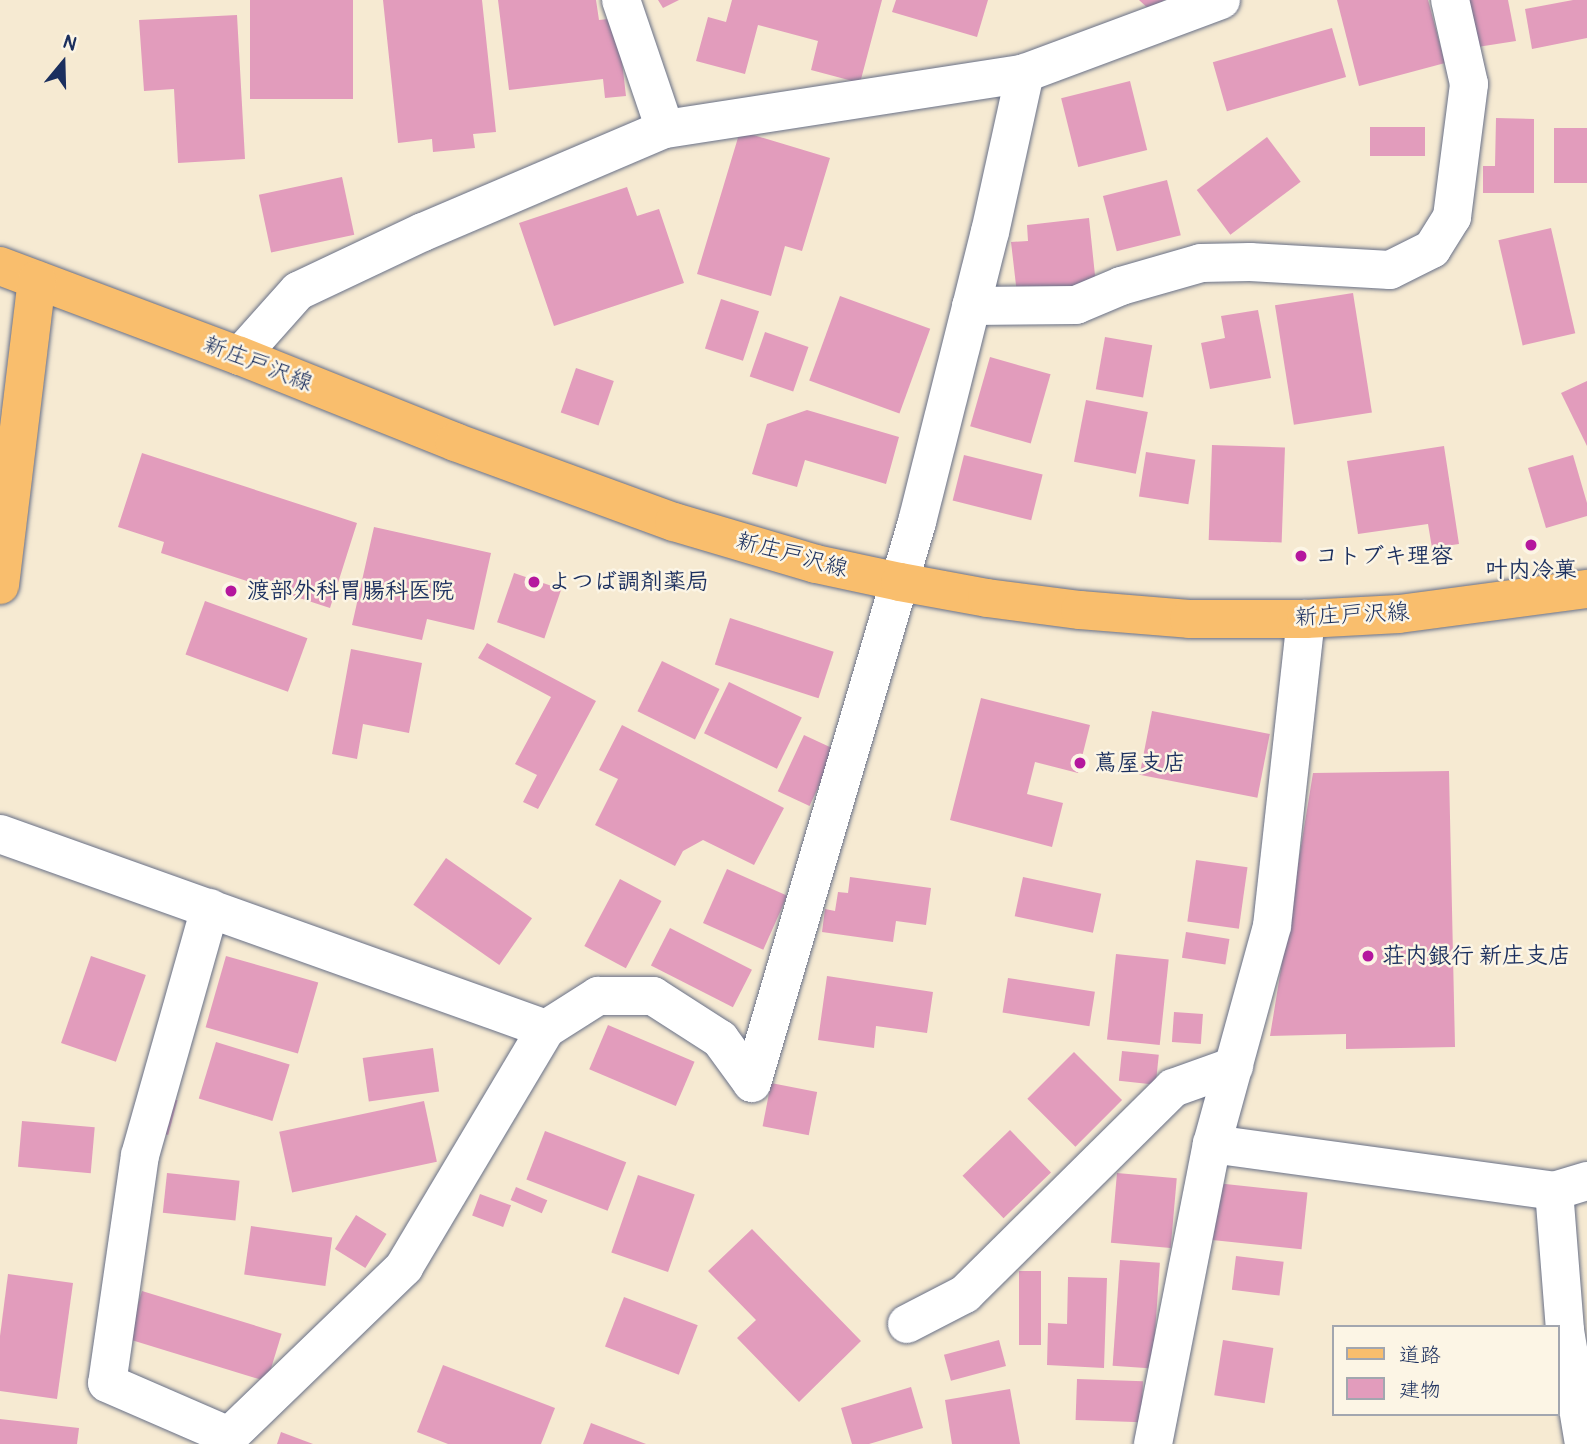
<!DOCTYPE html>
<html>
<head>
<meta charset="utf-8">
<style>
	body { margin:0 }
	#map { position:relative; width:1587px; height:1444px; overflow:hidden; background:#f6ead2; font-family:Pangolin,"Klee One",sans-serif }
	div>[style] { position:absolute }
	.building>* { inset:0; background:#e29cbc; transform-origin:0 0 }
	.roads { filter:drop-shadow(0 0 2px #687087) drop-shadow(0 0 2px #687087) }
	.minor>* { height:38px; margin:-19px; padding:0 19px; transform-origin:19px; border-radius:19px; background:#fff }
	.major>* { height:38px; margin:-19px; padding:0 19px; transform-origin:19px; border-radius:19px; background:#f9be6d }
	.dots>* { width:19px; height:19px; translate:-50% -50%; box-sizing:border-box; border:4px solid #fcf5e5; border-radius:50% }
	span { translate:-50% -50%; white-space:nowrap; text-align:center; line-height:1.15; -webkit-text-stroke:5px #fcf5e5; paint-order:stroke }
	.street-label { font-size:23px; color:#1b2f5e }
	.poi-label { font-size:23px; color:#1b2f5e; font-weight:700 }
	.left { translate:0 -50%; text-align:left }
	.legend { position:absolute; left:1332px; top:1325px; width:228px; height:91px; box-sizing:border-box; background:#fcf5e5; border:2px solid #a2a6af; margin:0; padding:9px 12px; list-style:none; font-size:21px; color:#1b2f5e }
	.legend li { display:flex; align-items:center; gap:14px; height:35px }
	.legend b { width:35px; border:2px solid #a2a6af }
	.north { position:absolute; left:28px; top:28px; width:70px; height:70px; -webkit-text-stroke:5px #fcf5e5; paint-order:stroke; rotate:19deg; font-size:19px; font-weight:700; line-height:28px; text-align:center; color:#1b2f5e }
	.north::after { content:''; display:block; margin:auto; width:24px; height:32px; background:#1b2f5e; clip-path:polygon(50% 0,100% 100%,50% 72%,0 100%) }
</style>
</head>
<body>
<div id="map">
	<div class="building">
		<div style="left:250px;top:0;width:103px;height:99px"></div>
		<div style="clip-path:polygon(383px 0,482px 0,496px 132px,473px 134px,475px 148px,433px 152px,432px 139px,398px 143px)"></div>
		<div style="clip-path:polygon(498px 0,596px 0,599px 20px,617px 18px,626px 96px,605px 98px,603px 79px,509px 90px)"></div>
		<div style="clip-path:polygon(658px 0,679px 0,663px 8px)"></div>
		<div style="clip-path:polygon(732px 0,882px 0,860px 83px,811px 70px,818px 41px,758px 25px,745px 74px,696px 61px,708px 17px,726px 22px)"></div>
		<div style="clip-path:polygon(896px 0,988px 0,977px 37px,892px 12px)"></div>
		<div style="clip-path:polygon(1139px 0,1164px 0,1152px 12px)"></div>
		<div style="clip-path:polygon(1337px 0,1428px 0,1445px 63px,1359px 86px)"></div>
		<div style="clip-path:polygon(1463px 0,1508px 0,1516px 41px,1471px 48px)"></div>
		<div style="clip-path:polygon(1573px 0,1587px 0,1587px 38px,1532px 49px,1525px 9px)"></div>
		<div style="clip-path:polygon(237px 15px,245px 159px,178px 163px,174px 89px,144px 91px,139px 20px)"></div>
		<div style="left:1332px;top:28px;width:51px;height:124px;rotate:74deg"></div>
		<div style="left:1130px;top:81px;width:71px;height:71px;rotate:76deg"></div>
		<div style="clip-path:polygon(1496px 118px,1534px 119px,1534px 193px,1483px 193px,1483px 166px,1495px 166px)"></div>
		<div style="left:1370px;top:127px;width:55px;height:29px"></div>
		<div style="left:1554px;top:128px;width:33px;height:55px"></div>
		<div style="clip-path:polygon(740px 131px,830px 158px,802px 251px,785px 246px,771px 296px,697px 274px)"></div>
		<div style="left:1267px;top:137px;width:56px;height:88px;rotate:53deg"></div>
		<div style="left:342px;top:177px;width:59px;height:85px;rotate:78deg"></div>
		<div style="left:1167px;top:180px;width:57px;height:66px;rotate:76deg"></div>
		<div style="clip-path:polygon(627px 187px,637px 216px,659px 209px,684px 283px,554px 326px,519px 223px)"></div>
		<div style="clip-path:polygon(1089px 218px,1096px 285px,1017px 294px,1011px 242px,1028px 241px,1027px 225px)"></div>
		<div style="left:1551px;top:228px;width:108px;height:54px;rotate:77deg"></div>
		<div style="left:1353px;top:293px;width:121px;height:79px;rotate:81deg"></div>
		<div style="left:840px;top:296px;width:96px;height:90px;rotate:20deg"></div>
		<div style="left:721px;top:299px;width:40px;height:52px;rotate:18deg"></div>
		<div style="clip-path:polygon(1258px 310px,1271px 378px,1210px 389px,1201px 343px,1225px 338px,1221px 316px)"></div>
		<div style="left:765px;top:332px;width:46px;height:47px;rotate:19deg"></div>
		<div style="left:1105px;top:337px;width:48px;height:53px;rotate:10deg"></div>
		<div style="left:990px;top:357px;width:63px;height:72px;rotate:16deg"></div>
		<div style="left:576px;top:368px;width:40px;height:47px;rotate:19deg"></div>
		<div style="clip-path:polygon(1587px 381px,1587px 446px,1561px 393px)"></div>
		<div style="left:1086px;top:400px;width:63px;height:63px;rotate:11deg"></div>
		<div style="clip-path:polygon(807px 410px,899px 437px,886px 484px,805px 460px,797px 487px,752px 474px,767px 424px)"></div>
		<div style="left:1212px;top:445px;width:73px;height:95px;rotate:2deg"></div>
		<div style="clip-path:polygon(1444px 446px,1459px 544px,1432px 548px,1428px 524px,1358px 534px,1347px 461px)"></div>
		<div style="left:1146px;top:452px;width:50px;height:45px;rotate:9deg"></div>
		<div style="clip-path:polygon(142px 453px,357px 523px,330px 608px,161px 553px,164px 542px,118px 527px)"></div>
		<div style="left:964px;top:455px;width:81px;height:47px;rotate:14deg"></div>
		<div style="clip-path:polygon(1573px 455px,1587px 503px,1587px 516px,1546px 528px,1528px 468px)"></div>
		<div style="clip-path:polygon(374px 527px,491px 553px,474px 630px,427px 619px,422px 640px,352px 625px)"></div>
		<div style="left:514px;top:573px;width:50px;height:52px;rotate:19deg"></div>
		<div style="left:205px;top:601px;width:109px;height:57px;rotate:20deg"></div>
		<div style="left:730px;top:618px;width:109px;height:49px;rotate:18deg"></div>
		<div style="clip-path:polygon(487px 643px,596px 701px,538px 809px,523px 802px,537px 775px,515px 764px,551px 697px,478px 658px)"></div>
		<div style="clip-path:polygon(351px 649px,422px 663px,409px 733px,363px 724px,357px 759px,332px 754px)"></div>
		<div style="left:662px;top:661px;width:64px;height:56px;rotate:26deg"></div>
		<div style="left:729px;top:682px;width:81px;height:57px;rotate:26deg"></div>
		<div style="clip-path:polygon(981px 698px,1090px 725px,1078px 773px,1035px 762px,1027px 794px,1063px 803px,1052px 847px,950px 820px)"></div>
		<div style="left:1152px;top:711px;width:120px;height:65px;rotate:11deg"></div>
		<div style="clip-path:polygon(622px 725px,784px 808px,754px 865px,703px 840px,683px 851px,675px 866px,595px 825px,618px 779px,599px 770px)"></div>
		<div style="left:804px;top:735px;width:35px;height:62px;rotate:25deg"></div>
		<div style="clip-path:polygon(1449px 771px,1455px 1047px,1346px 1049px,1346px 1034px,1270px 1036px,1313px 773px)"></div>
		<div style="left:446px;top:858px;width:105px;height:57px;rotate:35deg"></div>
		<div style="left:1196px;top:860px;width:52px;height:62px;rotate:8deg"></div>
		<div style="left:727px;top:869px;width:66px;height:59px;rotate:24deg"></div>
		<div style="clip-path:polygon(850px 877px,931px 888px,926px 925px,896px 921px,893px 942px,822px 932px,825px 909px,835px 911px,838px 892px,848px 893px)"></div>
		<div style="left:1023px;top:877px;width:80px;height:40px;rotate:12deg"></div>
		<div style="left:620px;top:879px;width:47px;height:76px;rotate:28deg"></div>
		<div style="left:670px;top:928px;width:92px;height:42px;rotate:27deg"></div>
		<div style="left:1186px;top:932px;width:44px;height:26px;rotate:9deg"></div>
		<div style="left:1116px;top:954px;width:53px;height:86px;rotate:6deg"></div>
		<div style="left:91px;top:956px;width:58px;height:92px;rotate:19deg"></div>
		<div style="left:226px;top:956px;width:96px;height:74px;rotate:16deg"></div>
		<div style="clip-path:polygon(827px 976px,933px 992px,927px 1033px,876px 1026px,874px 1048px,818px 1040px)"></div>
		<div style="left:1008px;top:978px;width:88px;height:35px;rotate:9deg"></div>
		<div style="left:1174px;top:1012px;width:29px;height:30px;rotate:4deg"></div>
		<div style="left:608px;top:1025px;width:94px;height:48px;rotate:23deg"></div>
		<div style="left:216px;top:1042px;width:77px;height:59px;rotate:17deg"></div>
		<div style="left:433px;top:1048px;width:44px;height:71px;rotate:82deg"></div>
		<div style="left:1122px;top:1051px;width:37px;height:30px;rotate:6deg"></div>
		<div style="left:1074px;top:1052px;width:68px;height:66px;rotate:45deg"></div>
		<div style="left:771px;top:1083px;width:47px;height:44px;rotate:11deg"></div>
		<div style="left:162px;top:1096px;width:16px;height:36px;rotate:15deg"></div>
		<div style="left:424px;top:1101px;width:62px;height:148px;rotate:78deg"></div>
		<div style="left:22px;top:1121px;width:73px;height:46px;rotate:5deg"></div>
		<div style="left:1010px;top:1130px;width:59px;height:66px;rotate:46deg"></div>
		<div style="left:545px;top:1131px;width:87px;height:52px;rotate:21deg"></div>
		<div style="left:167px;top:1173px;width:73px;height:40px;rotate:6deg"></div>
		<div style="left:1117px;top:1173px;width:60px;height:70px;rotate:5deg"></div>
		<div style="left:638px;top:1175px;width:60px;height:82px;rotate:19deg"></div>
		<div style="left:1216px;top:1183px;width:92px;height:57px;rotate:6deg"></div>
		<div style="left:516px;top:1187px;width:34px;height:14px;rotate:23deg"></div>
		<div style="left:480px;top:1194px;width:33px;height:23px;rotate:20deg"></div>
		<div style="left:356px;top:1215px;width:36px;height:40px;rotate:32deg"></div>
		<div style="left:251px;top:1226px;width:82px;height:49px;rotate:8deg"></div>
		<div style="clip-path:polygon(752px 1229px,861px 1341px,799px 1402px,737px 1338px,756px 1320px,708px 1271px)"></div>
		<div style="left:1236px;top:1256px;width:48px;height:34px;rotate:7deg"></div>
		<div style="left:1120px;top:1260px;width:40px;height:106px;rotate:4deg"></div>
		<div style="left:1019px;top:1271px;width:22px;height:74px"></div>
		<div style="clip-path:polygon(8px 1274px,73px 1283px,57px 1399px,0 1391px,0 1336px)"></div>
		<div style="clip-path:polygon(1068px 1277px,1107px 1278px,1104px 1368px,1047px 1365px,1048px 1323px,1067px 1324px)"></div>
		<div style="left:142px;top:1291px;width:146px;height:50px;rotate:17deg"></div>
		<div style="left:624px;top:1297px;width:79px;height:53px;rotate:21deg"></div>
		<div style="left:999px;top:1340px;width:27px;height:57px;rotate:75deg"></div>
		<div style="left:1223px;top:1340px;width:51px;height:56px;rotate:9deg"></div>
		<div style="clip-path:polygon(443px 1365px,555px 1408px,541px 1444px,448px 1444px,417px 1432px)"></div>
		<div style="left:1077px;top:1379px;width:66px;height:41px;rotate:2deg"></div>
		<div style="clip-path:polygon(911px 1387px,923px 1428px,869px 1444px,852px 1444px,841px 1408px)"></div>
		<div style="clip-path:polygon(1010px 1389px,1020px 1444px,952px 1444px,945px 1400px)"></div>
		<div style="clip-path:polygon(0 1419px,79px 1428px,77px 1444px,0 1444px)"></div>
		<div style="clip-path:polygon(591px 1423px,646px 1444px,583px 1444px)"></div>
		<div style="clip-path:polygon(281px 1432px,313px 1444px,277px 1444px)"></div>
	</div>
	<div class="roads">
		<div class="minor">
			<div style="left:621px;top:0;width:136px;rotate:71.2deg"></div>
			<div style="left:971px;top:306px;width:105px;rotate:-0.5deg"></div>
			<div style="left:1076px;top:305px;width:49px;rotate:-22.9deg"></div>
			<div style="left:1121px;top:286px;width:83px;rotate:-16deg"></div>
			<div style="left:1201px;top:263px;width:49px;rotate:-1.2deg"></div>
			<div style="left:1250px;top:262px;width:140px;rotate:3.3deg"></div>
			<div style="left:1390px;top:270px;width:47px;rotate:-26.6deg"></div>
			<div style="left:1432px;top:249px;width:38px;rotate:-58deg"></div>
			<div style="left:1452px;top:217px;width:134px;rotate:-82.7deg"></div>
			<div style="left:1469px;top:84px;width:86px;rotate:-102.7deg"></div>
			<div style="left:240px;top:356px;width:87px;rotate:-48.3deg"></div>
			<div style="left:298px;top:291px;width:138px;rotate:-25.3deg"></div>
			<div style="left:423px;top:232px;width:263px;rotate:-23.1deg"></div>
			<div style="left:665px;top:129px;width:364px;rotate:-8.8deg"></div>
			<div style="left:1025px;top:73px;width:209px;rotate:-20.4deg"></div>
			<div style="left:0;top:834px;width:580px;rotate:19.65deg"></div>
			<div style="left:546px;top:1029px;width:62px;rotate:-32.4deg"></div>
			<div style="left:598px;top:996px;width:55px"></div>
			<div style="left:653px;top:996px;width:80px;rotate:32.7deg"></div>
			<div style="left:720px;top:1039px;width:54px;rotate:54deg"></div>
			<div style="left:210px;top:908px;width:257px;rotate:105.8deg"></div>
			<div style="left:140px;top:1155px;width:230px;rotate:98.2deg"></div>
			<div style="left:107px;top:1383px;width:133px;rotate:23.5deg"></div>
			<div style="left:752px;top:1083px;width:585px;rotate:-73.61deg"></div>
			<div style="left:917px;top:522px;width:299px;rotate:-75.9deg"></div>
			<div style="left:990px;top:232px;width:163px;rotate:-77.6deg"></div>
			<div style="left:1212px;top:1144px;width:345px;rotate:7.8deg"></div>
			<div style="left:907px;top:1324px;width:65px;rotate:-27.3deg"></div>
			<div style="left:965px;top:1294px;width:293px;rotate:-44.7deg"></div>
			<div style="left:1173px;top:1088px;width:65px;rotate:-19.8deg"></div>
			<div style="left:221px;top:1444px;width:255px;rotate:-44deg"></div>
			<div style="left:404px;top:1267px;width:277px;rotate:-59.2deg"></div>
			<div style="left:1153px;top:1444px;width:306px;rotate:-78.9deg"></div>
			<div style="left:1212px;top:1144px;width:226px;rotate:-74.6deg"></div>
			<div style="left:1272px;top:926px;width:309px;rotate:-83.7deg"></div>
			<div style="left:1584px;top:1444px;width:116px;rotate:-99.5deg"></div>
			<div style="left:1565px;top:1330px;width:139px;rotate:-94.5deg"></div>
			<div style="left:1554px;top:1191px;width:34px;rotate:-17deg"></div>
		</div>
		<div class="major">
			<div style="left:0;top:266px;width:256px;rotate:20.6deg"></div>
			<div style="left:240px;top:356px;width:232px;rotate:21.8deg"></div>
			<div style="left:455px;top:442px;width:233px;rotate:20.1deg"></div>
			<div style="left:674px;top:522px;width:148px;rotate:16.5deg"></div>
			<div style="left:816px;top:564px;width:86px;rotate:12.1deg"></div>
			<div style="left:900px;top:582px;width:88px;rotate:10.4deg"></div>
			<div style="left:987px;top:598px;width:94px;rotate:7.4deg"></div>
			<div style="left:1080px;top:610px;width:109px;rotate:4.7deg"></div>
			<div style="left:1189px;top:619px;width:117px"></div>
			<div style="left:1306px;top:619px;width:93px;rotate:-3.1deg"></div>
			<div style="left:1399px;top:614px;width:190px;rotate:-7.6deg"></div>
			<div style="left:0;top:585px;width:307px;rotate:-83.1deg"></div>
		</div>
	</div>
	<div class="dots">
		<div style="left:1531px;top:545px;background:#b5179e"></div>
		<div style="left:1301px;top:556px;background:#b5179e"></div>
		<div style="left:534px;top:582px;background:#b5179e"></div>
		<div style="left:231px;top:591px;background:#b5179e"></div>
		<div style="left:1080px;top:763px;background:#b5179e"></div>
		<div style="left:1368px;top:956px;background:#b5179e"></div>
	</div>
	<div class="street-label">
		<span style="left:258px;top:364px;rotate:21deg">新庄戸沢線</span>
		<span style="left:792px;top:555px;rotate:15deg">新庄戸沢線</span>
		<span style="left:1352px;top:615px;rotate:-3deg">新庄戸沢線</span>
	</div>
	<div class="poi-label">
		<span class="left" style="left:1315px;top:556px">コトブキ理容</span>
		<span style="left:1531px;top:570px">叶内冷菓</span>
		<span class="left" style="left:548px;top:582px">よつば調剤薬局</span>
		<span class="left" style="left:247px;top:591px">渡部外科胃腸科医院</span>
		<span class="left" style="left:1094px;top:763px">蔦屋支店</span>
		<span class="left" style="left:1382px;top:956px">荘内銀行 新庄支店</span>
	</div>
	<ul class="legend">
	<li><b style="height:9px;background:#f9be6d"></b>道路</li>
	<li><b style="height:19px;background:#e29cbc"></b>建物</li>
	</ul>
	<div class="north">N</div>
</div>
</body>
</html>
